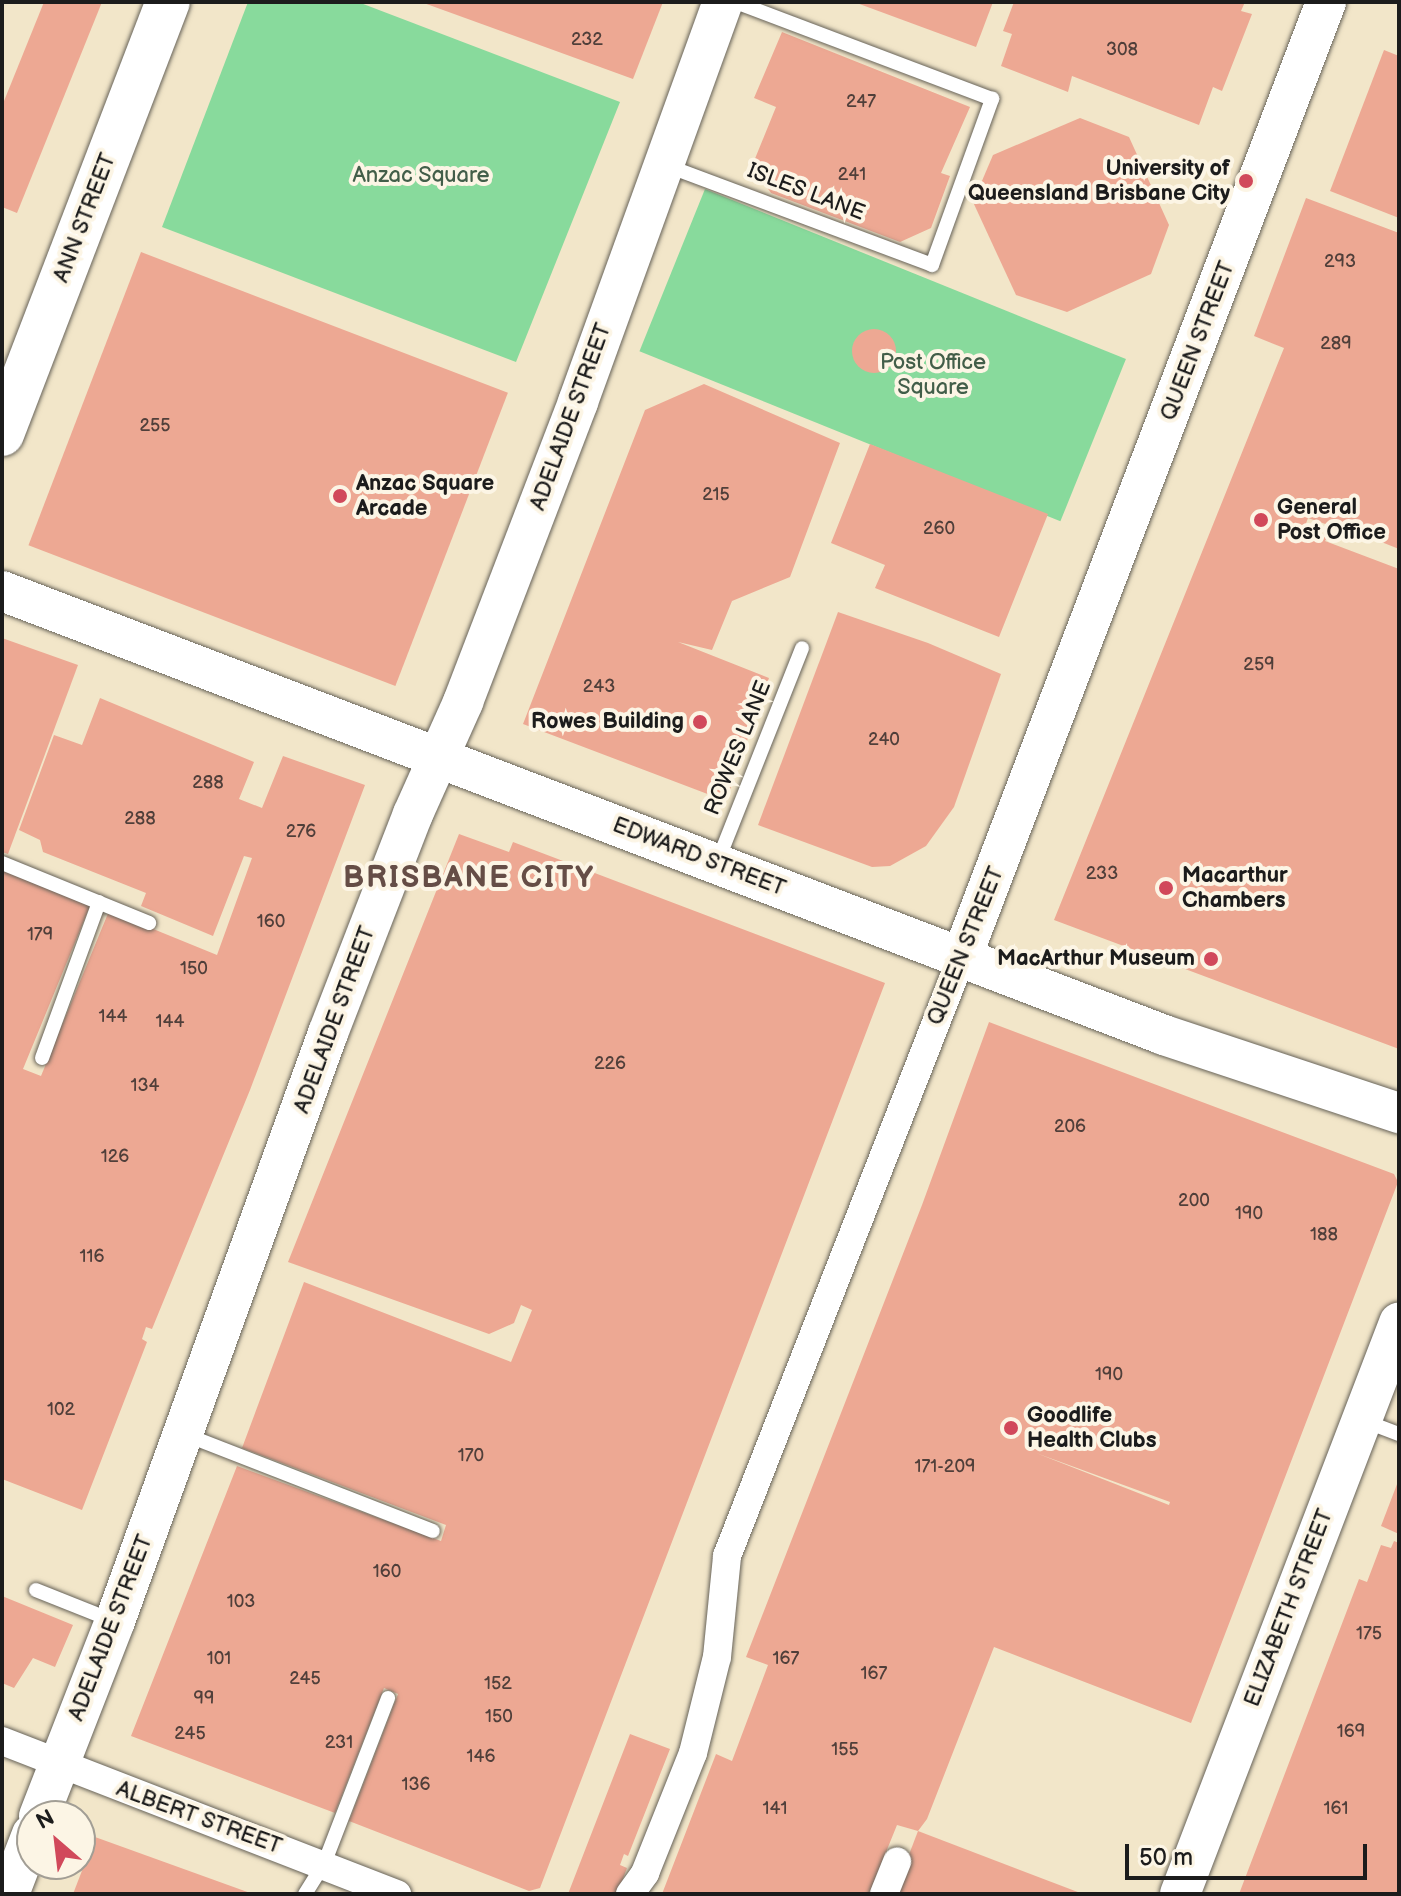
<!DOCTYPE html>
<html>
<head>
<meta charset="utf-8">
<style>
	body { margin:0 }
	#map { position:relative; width:1401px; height:1896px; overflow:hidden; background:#f2e6c9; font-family:"Balsamiq Sans",sans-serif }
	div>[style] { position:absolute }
	.green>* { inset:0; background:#88da9c; transform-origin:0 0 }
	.building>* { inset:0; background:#eda893; transform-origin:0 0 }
	.round { border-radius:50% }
	.roads { filter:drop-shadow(0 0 2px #676359) drop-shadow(0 0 2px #676359) }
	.lane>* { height:14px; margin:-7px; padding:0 7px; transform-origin:7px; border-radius:7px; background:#fff }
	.street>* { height:28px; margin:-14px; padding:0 14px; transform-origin:14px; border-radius:14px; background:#fff }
	.secondary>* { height:40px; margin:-20px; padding:0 20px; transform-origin:20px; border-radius:20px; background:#fff }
	.primary>* { height:44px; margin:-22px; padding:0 22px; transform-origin:22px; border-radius:22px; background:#fff }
	.dots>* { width:22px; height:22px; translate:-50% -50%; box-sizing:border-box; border:4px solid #fcf5e5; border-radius:50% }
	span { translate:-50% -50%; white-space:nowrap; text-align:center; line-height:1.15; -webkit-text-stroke:8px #fcf5e5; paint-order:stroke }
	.number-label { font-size:18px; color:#503f3a }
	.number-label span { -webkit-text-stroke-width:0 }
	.poi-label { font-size:22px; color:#1c1c1c; font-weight:700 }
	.right { translate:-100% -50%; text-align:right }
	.left { translate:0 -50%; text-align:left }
	.park-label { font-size:22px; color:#425e49 }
	.street-label { font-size:22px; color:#1c1c1c }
	.district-label { font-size:30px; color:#654d46; font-weight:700; letter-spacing:2px }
	.frame { position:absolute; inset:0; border:4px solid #1c1c1c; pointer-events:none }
	.north { position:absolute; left:16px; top:1800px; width:80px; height:80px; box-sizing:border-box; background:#fcf5e5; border:2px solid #a29e95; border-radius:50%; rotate:332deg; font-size:22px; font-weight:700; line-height:32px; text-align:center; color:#1c1c1c }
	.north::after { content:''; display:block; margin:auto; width:28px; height:36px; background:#d1495b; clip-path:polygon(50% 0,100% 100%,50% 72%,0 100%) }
	.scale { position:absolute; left:1125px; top:1844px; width:242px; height:36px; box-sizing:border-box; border:4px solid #1c1c1c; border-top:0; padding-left:10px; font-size:24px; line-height:28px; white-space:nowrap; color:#1c1c1c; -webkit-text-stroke:6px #fcf5e5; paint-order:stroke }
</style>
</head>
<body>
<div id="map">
	<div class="green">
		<div style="clip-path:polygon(248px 2px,358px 2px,620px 102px,516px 362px,162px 227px)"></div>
		<div style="left:705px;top:189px;width:454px;height:175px;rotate:22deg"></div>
	</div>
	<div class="building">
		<div style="clip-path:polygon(44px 2px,102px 2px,17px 213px,2px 207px,2px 106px)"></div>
		<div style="clip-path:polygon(421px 2px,663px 2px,633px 79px)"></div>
		<div style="clip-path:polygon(854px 2px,993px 2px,976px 47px)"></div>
		<div style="clip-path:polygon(1014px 2px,1245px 2px,1241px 11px,1252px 14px,1222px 91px,1213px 87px,1199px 125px,1072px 76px,1068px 92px,1001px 66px,1012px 34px,1003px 31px)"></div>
		<div style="clip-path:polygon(782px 32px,970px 107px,941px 173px,950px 176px,931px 228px,900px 242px,771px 193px,752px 166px,776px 107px,754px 98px)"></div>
		<div style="clip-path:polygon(1384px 50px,1399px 56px,1399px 218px,1330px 191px)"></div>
		<div style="clip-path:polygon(1080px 118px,1129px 137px,1169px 225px,1151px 274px,1067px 312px,1016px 295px,973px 202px,993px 155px)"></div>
		<div style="clip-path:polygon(1306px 198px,1399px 233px,1399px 549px,1336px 524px,1334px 527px,1308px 518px,1304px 529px,1327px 538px,1325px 541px,1399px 569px,1399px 1049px,1054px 920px,1284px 348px,1254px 336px)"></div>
		<div style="left:141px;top:252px;width:393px;height:314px;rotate:21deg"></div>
		<div class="round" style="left:852px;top:329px;width:44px;height:44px"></div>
		<div style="clip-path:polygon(704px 384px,840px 443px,790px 577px,732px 601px,712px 650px,678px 642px,769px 678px,726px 801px,523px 724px,645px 410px)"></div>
		<div style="clip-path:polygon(870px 444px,1048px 514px,999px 637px,875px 588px,885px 565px,831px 543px)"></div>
		<div style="clip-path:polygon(838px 612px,928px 643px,1001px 674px,954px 807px,926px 846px,890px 866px,872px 867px,758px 825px)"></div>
		<div style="clip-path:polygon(2px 638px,78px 665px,8px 854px,2px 852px)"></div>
		<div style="clip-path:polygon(100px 698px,254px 762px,239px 799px,262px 808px,283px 756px,365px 785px,250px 1090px,152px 1329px,146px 1327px,142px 1339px,147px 1342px,82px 1510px,2px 1479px,2px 870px,90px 906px,23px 1069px,41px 1076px,109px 911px,217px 955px,252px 858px,244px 856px,213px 936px,141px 906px,146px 893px,43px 852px,40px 840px,19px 830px,54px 735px,82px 745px)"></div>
		<div style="clip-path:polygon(459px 834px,509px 852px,513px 842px,885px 983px,540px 1888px,529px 1891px,349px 1821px,398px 1694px,384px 1688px,335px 1813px,131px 1736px,237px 1466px,441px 1541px,446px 1525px,242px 1448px,304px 1282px,511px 1362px,532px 1310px,521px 1305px,514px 1323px,489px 1334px,288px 1262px)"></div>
		<div style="clip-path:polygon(evenodd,989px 1022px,1394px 1174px,1398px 1182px,1191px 1723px,994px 1647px,927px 1819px,918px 1831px,897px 1825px,869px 1894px,662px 1894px,716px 1754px,732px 1761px,768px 1665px,746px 1657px,922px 1205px,989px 1022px,1036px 1453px,1170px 1502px,1169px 1505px,1036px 1453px)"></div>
		<div style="clip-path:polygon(1399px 1479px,1399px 1534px,1381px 1526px)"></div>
		<div style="clip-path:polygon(1394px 1541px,1399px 1543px,1399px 1894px,1239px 1894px,1359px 1579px,1367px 1582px,1381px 1545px,1391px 1548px)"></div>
		<div style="clip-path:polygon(2px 1596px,73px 1625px,55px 1667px,33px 1658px,14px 1688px,2px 1683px)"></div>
		<div style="clip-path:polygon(630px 1734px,670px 1749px,628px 1856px,624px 1854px,620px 1865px,627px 1868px,617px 1894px,568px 1894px)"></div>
		<div style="clip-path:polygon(918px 1831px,1083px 1894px,894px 1894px)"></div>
		<div style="clip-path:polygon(95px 1837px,253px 1894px,73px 1894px)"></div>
	</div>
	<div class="roads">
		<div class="lane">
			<div style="left:665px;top:165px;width:285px;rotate:20.5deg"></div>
			<div style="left:932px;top:265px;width:177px;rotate:-70.1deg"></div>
			<div style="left:992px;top:99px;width:275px;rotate:-159.3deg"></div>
			<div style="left:2px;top:863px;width:159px;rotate:22.2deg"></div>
			<div style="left:717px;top:863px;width:231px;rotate:-68.4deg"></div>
			<div style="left:42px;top:1058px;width:166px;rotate:-69.9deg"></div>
			<div style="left:1362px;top:1420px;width:40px;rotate:21deg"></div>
			<div style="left:184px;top:1434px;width:267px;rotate:21.3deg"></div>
			<div style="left:36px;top:1590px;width:84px;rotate:21.7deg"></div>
			<div style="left:305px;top:1894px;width:36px;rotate:-58deg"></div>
			<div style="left:324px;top:1864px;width:178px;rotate:-68.9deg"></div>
		</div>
		<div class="street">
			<div style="left:2px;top:1741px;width:424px;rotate:21.2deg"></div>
			<div style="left:630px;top:1894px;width:26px;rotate:-54deg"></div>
			<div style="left:645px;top:1873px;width:129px;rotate:-68.2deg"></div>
			<div style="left:693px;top:1753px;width:99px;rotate:-76deg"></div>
			<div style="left:717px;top:1657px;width:101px;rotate:-84.3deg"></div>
			<div style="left:727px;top:1556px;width:641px;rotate:-68.6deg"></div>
			<div style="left:884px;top:1894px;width:35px;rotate:-68deg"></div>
		</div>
		<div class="secondary">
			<div style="left:2px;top:591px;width:1244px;rotate:20.91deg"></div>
			<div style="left:1164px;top:1035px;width:248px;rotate:18.4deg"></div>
			<div style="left:961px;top:959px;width:1024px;rotate:-69.12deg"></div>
			<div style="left:39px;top:1816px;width:209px;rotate:-68.7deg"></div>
			<div style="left:115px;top:1621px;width:625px;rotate:-70.09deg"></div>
			<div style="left:328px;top:1033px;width:235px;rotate:-68.8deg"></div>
			<div style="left:413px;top:814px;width:123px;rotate:-65.9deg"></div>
			<div style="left:463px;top:702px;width:321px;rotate:-69deg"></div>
			<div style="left:578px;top:402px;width:425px;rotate:-70.1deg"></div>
			<div style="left:9px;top:1894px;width:64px;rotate:-69deg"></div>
			<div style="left:1180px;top:1894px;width:612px;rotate:-69.02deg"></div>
		</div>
		<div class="primary">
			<div style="left:2px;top:434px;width:463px;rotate:-69deg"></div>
		</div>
	</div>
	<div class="dots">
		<div style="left:1246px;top:181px;background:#d1495b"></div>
		<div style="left:340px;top:496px;background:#d1495b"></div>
		<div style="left:1261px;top:520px;background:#d1495b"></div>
		<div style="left:700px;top:722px;background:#d1495b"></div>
		<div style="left:1166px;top:888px;background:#d1495b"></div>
		<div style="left:1211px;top:959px;background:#d1495b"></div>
		<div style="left:1011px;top:1428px;background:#d1495b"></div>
	</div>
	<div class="number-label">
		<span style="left:587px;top:40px">232</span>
		<span style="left:1122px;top:50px">308</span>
		<span style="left:861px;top:102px">247</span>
		<span style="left:852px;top:175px">241</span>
		<span style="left:1340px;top:262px">293</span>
		<span style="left:1336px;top:344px">289</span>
		<span style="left:155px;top:426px">255</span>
		<span style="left:716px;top:495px">215</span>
		<span style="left:939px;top:529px">260</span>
		<span style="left:1259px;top:665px">259</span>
		<span style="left:599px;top:687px">243</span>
		<span style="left:884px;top:740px">240</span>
		<span style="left:208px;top:783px">288</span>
		<span style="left:140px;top:819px">288</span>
		<span style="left:301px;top:832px">276</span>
		<span style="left:1102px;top:874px">233</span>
		<span style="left:271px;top:922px">160</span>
		<span style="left:40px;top:935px">179</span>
		<span style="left:194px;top:969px">150</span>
		<span style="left:113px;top:1017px">144</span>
		<span style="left:170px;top:1022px">144</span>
		<span style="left:610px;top:1064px">226</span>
		<span style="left:145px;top:1086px">134</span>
		<span style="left:1070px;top:1127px">206</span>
		<span style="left:115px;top:1157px">126</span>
		<span style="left:1194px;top:1201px">200</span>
		<span style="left:1249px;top:1214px">190</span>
		<span style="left:1324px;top:1235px">188</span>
		<span style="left:92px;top:1257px">116</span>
		<span style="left:1109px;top:1375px">190</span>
		<span style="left:61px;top:1410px">102</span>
		<span style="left:471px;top:1456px">170</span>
		<span style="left:945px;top:1467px">171-209</span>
		<span style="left:387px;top:1572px">160</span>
		<span style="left:241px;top:1602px">103</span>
		<span style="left:1369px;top:1634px">175</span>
		<span style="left:219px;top:1659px">101</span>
		<span style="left:786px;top:1659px">167</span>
		<span style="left:874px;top:1674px">167</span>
		<span style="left:305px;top:1679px">245</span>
		<span style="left:498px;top:1684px">152</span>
		<span style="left:204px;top:1699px">99</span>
		<span style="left:499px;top:1717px">150</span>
		<span style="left:1351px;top:1732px">169</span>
		<span style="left:190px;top:1734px">245</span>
		<span style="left:339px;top:1743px">231</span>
		<span style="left:845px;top:1750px">155</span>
		<span style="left:481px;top:1757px">146</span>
		<span style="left:416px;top:1785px">136</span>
		<span style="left:775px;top:1809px">141</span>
		<span style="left:1336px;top:1809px">161</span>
	</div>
	<div class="poi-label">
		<span class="right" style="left:1230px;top:181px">University of<br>Queensland Brisbane City</span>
		<span class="left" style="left:356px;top:496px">Anzac Square<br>Arcade</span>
		<span class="left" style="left:1277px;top:520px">General<br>Post Office</span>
		<span class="right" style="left:684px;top:722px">Rowes Building</span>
		<span class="left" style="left:1182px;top:888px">Macarthur<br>Chambers</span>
		<span class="right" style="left:1195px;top:959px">MacArthur Museum</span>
		<span class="left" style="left:1027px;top:1428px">Goodlife<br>Health Clubs</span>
	</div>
	<div class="park-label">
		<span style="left:421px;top:176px">Anzac Square</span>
		<span style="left:933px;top:375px">Post Office<br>Square</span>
	</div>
	<div class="street-label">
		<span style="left:806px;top:192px;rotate:21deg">ISLES LANE</span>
		<span style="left:85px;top:218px;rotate:-69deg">ANN STREET</span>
		<span style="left:1198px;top:341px;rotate:-69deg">QUEEN STREET</span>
		<span style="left:571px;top:417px;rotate:-70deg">ADELAIDE STREET</span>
		<span style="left:738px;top:748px;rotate:-68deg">ROWES LANE</span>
		<span style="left:699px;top:857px;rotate:21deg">EDWARD STREET</span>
		<span style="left:966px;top:946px;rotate:-68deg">QUEEN STREET</span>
		<span style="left:335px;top:1020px;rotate:-70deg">ADELAIDE STREET</span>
		<span style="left:1289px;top:1608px;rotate:-69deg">ELIZABETH STREET</span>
		<span style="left:111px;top:1628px;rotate:-69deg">ADELAIDE STREET</span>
		<span style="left:199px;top:1818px;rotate:20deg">ALBERT STREET</span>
	</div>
	<div class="district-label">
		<span style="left:469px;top:878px">BRISBANE CITY</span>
	</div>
	<div class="frame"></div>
	<div class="north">N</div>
	<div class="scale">50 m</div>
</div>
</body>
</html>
